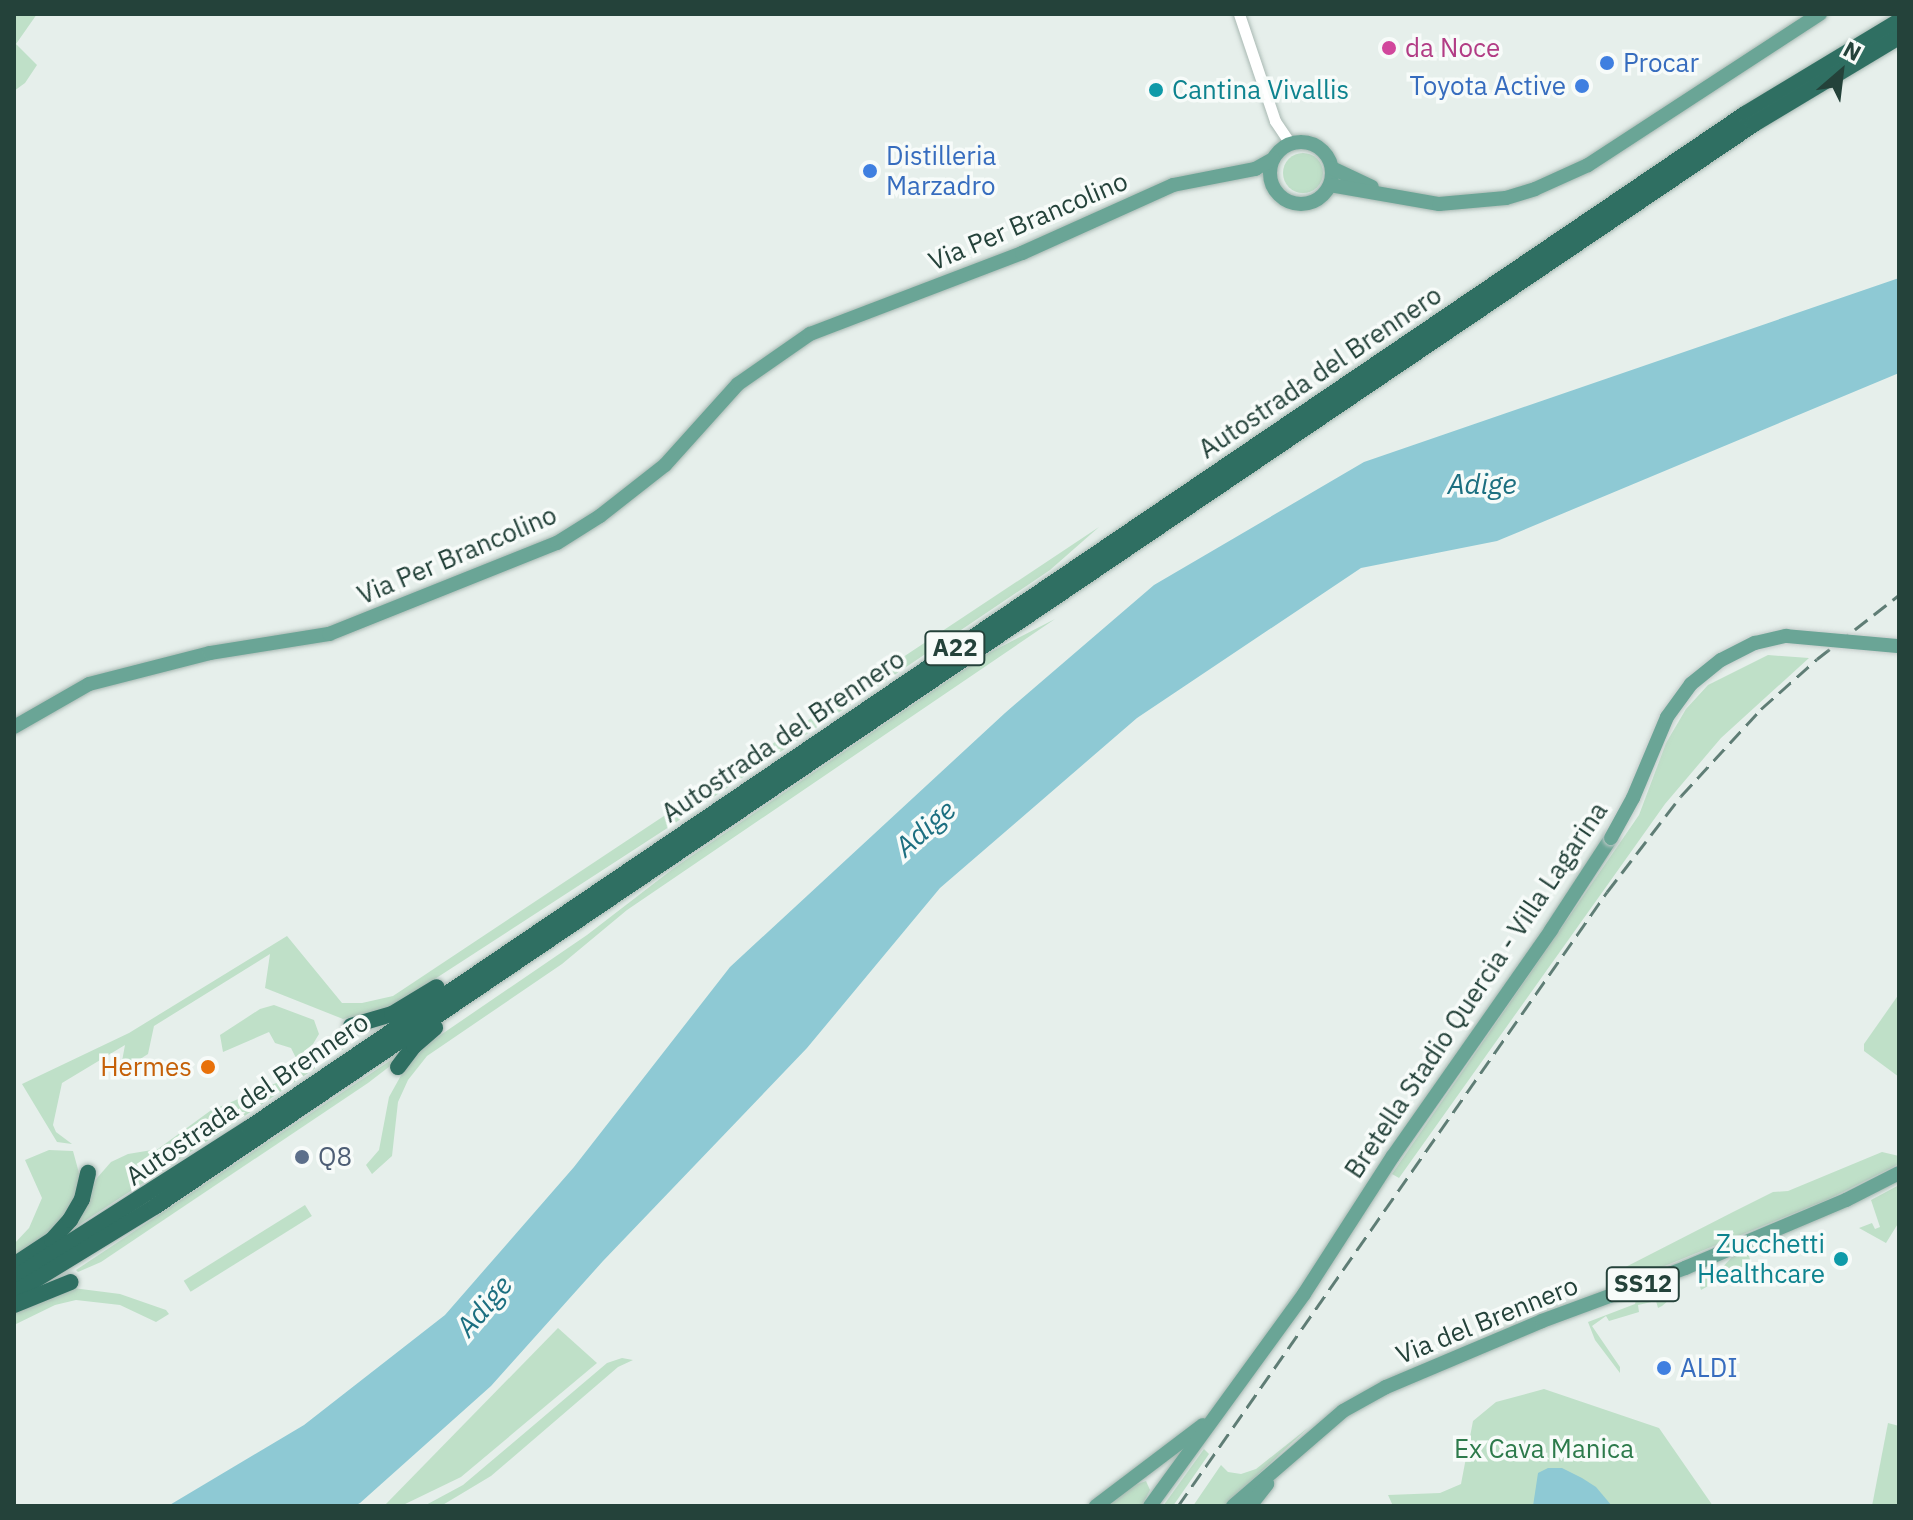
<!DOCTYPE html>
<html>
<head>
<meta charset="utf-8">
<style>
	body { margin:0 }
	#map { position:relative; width:1913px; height:1520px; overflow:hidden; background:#e6efeb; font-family:"IBM Plex Sans",sans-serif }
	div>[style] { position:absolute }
	.green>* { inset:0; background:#bfe0c8; transform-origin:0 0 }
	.round { border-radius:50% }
	.water>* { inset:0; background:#8ec9d4 }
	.roads { filter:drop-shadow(0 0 2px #a8b8b2) drop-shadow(0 0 2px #a8b8b2) }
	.minor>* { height:11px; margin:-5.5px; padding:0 5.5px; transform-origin:5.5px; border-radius:5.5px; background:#fff }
	.major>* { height:14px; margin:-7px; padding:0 7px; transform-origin:7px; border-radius:7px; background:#6aa596 }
	.major>.ring { margin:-7px; padding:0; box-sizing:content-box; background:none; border:14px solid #6aa596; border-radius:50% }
	.highway>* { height:16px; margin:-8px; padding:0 8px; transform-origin:8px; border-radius:8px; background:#2f6f62 }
	.rail>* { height:3px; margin-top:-1.5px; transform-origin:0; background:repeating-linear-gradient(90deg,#5f7d75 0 16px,transparent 0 24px) }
	.bridges { filter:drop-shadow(0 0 2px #c2cac8) drop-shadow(0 0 2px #c2cac8) }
	.major-bridge>* { height:14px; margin:-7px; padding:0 7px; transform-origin:7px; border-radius:7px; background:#6aa596 }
	.dots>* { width:22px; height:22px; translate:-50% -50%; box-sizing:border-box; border:4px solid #f7fbf9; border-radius:50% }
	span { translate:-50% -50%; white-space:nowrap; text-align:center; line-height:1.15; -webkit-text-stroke:7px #f7fbf9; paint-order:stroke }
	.shield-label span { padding:2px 6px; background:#f7fbf9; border:2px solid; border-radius:6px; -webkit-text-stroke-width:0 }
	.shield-label { font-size:24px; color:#24423a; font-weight:700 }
	.hotel-label { font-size:26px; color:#b23c85 }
	.left { translate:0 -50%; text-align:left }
	.shop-label { font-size:26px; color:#366cbe }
	.right { translate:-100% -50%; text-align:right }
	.culture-label { font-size:26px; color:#0d838f }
	.street-label { font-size:26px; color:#24423a }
	.food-label { font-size:26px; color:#c56008 }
	.service-label { font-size:26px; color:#4e5e75 }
	.park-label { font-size:26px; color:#2d7a4b }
	.water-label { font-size:28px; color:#1c6f80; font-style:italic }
	.frame { position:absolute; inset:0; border:16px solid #24423a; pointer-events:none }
	.north { position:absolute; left:1801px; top:32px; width:80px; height:80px; -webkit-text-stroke:6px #f7fbf9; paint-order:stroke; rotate:28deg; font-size:22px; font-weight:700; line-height:32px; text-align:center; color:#24423a }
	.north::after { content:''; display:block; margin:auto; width:28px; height:36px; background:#24423a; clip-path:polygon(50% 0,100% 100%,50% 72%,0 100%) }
</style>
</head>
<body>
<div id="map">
	<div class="green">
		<div style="clip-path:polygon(14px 14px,37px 14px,16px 44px,37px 65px,25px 83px,14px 91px)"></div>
		<div class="round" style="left:1283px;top:153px;width:40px;height:40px"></div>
		<div style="clip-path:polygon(1099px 527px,1050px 570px,669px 827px,387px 1010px,343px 1019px,265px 988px,270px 954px,154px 1026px,148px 1054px,120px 1072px,125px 1045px,62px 1083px,53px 1125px,56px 1132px,72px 1144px,57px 1142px,22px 1084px,129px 1033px,287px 936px,342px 1003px,362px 1003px,393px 996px)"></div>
		<div style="clip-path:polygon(1055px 619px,627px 910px,562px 964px,427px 1056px,408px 1080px,398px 1102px,392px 1156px,372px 1174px,366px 1165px,379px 1150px,389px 1097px,409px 1061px,423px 1047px,587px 935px,674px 868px,987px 654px)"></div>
		<div style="clip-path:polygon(1768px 655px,1809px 658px,1721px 738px,1665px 804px,1399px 1178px,1392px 1174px,1639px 815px,1666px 743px,1686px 709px,1708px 685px)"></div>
		<div style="clip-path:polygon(1899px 994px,1899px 1077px,1864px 1051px,1864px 1044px)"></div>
		<div style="clip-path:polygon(274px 1005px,314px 1020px,319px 1034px,313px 1044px,296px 1058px,291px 1048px,275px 1043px,269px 1032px,223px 1052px,220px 1035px,260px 1009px)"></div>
		<div style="clip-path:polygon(363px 1029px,348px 1046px,221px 1132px,77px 1226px,74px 1223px,97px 1178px,111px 1162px,128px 1154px,158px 1149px,210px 1111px,281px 1081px,338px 1037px)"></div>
		<div style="clip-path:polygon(391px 1060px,394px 1063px,368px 1083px,101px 1262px,78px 1272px,76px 1270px)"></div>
		<div style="clip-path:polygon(49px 1150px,73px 1151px,79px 1173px,78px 1198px,57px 1228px,14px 1258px,14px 1244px,29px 1228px,42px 1198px,25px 1160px)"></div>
		<div style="clip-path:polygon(1882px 1152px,1899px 1156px,1899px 1164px,1829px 1199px,1613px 1287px,1610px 1275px,1733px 1212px,1773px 1192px,1788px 1191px)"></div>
		<div style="clip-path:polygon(1899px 1185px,1899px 1222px,1886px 1243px,1859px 1228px,1872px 1223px,1875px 1229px,1880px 1227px,1871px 1200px)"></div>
		<div style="left:305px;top:1205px;width:13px;height:143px;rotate:58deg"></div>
		<div style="clip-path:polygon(1747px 1251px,1751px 1262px,1701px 1290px,1698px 1280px,1719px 1271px,1732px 1257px)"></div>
		<div style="clip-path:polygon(73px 1288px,120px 1294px,166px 1310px,169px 1314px,156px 1322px,120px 1305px,76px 1300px,55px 1305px,14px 1325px,14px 1312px)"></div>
		<div style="clip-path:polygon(1663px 1291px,1669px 1300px,1662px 1306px,1658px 1308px,1656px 1301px,1638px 1305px,1639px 1312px,1609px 1321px,1606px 1316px,1592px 1326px,1620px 1367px,1620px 1373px,1595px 1340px,1588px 1322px,1635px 1304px,1637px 1297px)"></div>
		<div style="clip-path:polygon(558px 1328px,597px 1363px,461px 1477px,401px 1506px,384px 1506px)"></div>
		<div style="clip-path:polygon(622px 1358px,633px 1360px,618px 1367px,491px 1476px,441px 1506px,424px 1506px,463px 1485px,607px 1363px)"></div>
		<div style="clip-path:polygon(1544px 1389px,1659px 1428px,1713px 1506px,1393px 1506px,1388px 1495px,1440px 1493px,1461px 1484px,1473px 1421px,1496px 1402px)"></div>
		<div style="clip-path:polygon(1888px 1423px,1899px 1426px,1899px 1506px,1872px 1506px)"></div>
		<div style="clip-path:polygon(1309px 1427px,1224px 1506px,1193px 1506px,1221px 1465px,1228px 1472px,1241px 1474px,1256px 1469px)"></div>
		<div style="clip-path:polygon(1204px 1449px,1209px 1454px,1173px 1506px,1163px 1506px)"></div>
		<div style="clip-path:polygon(1146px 1481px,1150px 1490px,1142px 1506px,1102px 1506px,1132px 1486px)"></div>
	</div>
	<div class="water">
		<div style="clip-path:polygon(1899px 278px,1899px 373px,1497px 541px,1361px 568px,1137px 718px,940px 888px,807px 1048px,603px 1261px,491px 1386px,360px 1503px,354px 1506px,168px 1506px,304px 1425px,445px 1315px,574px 1167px,730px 967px,1005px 713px,1154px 585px,1364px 462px)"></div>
		<div style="clip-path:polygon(1548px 1468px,1562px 1468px,1582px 1478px,1596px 1487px,1612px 1506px,1533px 1506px,1538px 1473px)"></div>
	</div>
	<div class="roads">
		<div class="minor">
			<div style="left:1239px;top:14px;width:113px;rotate:71.4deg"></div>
			<div style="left:1275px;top:121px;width:27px;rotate:56deg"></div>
		</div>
		<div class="major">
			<div class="ring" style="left:1270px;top:142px;width:48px;height:48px"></div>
			<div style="left:1332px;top:168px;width:44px;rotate:25.4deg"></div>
			<div style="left:1330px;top:185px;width:111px;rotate:9.9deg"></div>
			<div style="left:1439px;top:204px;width:67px;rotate:-5.1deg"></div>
			<div style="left:1506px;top:198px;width:30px;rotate:-17deg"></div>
			<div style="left:1535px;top:189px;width:58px;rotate:-24.4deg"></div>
			<div style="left:1588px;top:165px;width:277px;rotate:-33.1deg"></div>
			<div style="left:14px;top:727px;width:86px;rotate:-29.8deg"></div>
			<div style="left:89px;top:684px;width:125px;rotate:-14.4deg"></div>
			<div style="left:210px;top:653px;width:121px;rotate:-9.1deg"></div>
			<div style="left:329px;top:634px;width:245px;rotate:-21.8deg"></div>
			<div style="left:557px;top:543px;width:51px;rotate:-32.1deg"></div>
			<div style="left:600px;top:516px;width:83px;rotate:-38.1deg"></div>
			<div style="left:665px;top:465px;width:109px;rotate:-48deg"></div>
			<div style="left:738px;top:384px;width:88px;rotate:-34.8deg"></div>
			<div style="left:810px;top:334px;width:227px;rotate:-20.9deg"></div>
			<div style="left:1022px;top:253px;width:166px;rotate:-24.2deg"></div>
			<div style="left:1173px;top:185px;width:84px;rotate:-11deg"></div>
			<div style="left:1255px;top:169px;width:21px;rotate:-29deg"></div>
			<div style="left:1096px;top:1506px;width:134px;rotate:-37.1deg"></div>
			<div style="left:1150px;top:1506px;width:262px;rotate:-54deg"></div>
			<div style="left:1304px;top:1294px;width:164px;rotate:-57.2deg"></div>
			<div style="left:1393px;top:1156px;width:276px;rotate:-55deg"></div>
			<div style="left:1551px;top:930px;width:110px;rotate:-56.9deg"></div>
			<div style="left:1233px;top:1506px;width:145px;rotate:-40.8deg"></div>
			<div style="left:1343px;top:1411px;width:49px;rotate:-29.2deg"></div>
			<div style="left:1386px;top:1387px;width:169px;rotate:-22.9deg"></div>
			<div style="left:1542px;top:1321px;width:153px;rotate:-20.3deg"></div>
			<div style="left:1685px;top:1268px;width:175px;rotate:-22.9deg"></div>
			<div style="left:1846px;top:1200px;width:59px;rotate:-27deg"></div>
			<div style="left:1250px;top:1506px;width:28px;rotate:-52deg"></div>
		</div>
		<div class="highway">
			<div style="left:351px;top:1026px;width:43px;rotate:-16.3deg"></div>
			<div style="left:392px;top:1014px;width:52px;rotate:-31deg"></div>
			<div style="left:398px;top:1067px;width:26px;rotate:-53deg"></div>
			<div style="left:414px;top:1046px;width:28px;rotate:-41deg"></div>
			<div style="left:14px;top:1265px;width:45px;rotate:-33.3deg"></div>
			<div style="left:52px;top:1240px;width:27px;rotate:-48deg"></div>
			<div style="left:70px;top:1220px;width:24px;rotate:-60deg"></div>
			<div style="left:82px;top:1199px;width:27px;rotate:-77deg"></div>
			<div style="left:14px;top:1278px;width:279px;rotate:-32.6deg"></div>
			<div style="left:249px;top:1128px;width:1807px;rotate:-34.13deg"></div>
			<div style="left:1745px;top:114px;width:180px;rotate:-31.1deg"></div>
			<div style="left:14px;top:1293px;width:167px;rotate:-31.5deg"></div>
			<div style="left:156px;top:1206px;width:1930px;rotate:-34.1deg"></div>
			<div style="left:1754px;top:124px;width:169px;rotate:-31deg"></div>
			<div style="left:14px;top:1305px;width:61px;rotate:-22deg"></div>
		</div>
	</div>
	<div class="rail">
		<div style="left:1178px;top:1506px;width:749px;rotate:-55.06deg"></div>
		<div style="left:1607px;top:892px;width:121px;rotate:-52.4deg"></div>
		<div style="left:1681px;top:796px;width:118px;rotate:-47.4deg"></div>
		<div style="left:1761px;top:709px;width:75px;rotate:-41.8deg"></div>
		<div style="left:1817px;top:659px;width:104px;rotate:-38deg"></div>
	</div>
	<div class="bridges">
		<div class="major-bridge">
			<div style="left:1611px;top:838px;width:46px;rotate:-61.2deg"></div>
			<div style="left:1633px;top:798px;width:88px;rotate:-67.2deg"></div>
			<div style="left:1667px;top:717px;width:41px;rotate:-54deg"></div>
			<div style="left:1691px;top:684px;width:38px;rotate:-39deg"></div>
			<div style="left:1721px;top:660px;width:38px;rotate:-27deg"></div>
			<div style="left:1755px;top:643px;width:32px;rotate:-13deg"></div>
			<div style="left:1786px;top:636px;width:113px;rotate:5.1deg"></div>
		</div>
	</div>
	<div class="dots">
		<div style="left:1389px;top:48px;background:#d1479c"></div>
		<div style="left:1607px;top:63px;background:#3f7fe0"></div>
		<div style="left:1582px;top:86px;background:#3f7fe0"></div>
		<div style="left:1156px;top:90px;background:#0f9aa8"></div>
		<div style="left:870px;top:171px;background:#3f7fe0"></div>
		<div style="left:208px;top:1067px;background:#e8710a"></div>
		<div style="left:302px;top:1157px;background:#5c6f8a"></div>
		<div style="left:1841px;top:1259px;background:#0f9aa8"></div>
		<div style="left:1664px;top:1368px;background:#3f7fe0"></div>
	</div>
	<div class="shield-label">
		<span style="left:955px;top:648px">A22</span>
		<span style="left:1643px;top:1284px">SS12</span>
	</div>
	<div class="hotel-label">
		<span class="left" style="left:1405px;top:48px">da Noce</span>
	</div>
	<div class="shop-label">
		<span class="left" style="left:1623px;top:63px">Procar</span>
		<span class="right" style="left:1566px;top:86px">Toyota Active</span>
		<span class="left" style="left:886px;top:171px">Distilleria<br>Marzadro</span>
		<span class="left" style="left:1680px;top:1368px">ALDI</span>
	</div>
	<div class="culture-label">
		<span class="left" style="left:1172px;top:90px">Cantina Vivallis</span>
		<span class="right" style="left:1825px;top:1259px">Zucchetti<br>Healthcare</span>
	</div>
	<div class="street-label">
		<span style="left:1028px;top:221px;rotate:-23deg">Via Per Brancolino</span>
		<span style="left:1320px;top:372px;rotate:-34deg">Autostrada del Brennero</span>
		<span style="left:457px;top:555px;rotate:-23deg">Via Per Brancolino</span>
		<span style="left:783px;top:736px;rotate:-34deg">Autostrada del Brennero</span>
		<span style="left:1476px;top:990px;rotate:-56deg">Bretella Stadio Quercia - Villa Lagarina</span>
		<span style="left:247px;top:1099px;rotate:-34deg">Autostrada del Brennero</span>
		<span style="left:1487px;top:1320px;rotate:-22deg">Via del Brennero</span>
	</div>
	<div class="food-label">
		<span class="right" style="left:192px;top:1067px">Hermes</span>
	</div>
	<div class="service-label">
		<span class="left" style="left:318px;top:1157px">Q8</span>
	</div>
	<div class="park-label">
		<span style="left:1544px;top:1449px">Ex Cava Manica</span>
	</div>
	<div class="water-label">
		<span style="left:1482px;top:484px">Adige</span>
		<span style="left:925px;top:828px;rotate:-41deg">Adige</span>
		<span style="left:484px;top:1306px;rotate:-50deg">Adige</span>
	</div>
	<div class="frame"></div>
	<div class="north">N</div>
</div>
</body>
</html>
